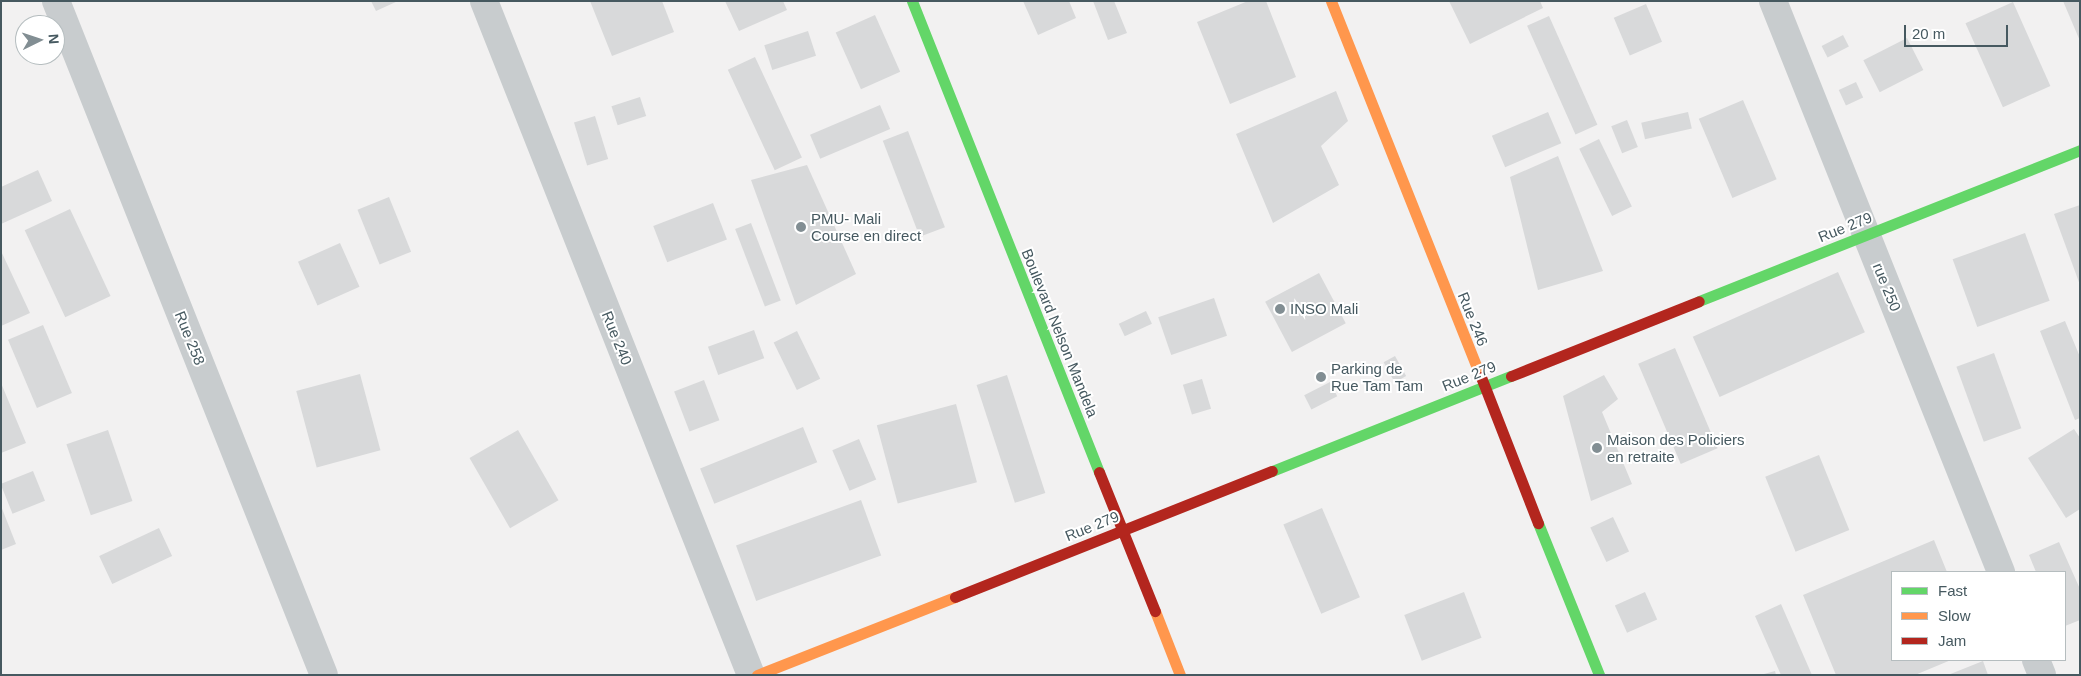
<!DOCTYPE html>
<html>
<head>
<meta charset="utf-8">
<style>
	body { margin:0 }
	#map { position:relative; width:2081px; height:676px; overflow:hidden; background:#f2f1f1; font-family:Arial,sans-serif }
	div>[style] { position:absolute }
	.building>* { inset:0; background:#d8d9da; transform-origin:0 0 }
	.street>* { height:28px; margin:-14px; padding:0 14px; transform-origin:14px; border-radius:14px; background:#c8ccce }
	.fast>* { height:11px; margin:-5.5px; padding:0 5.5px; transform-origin:5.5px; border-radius:5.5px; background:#63d668 }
	.slow>* { height:11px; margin:-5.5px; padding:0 5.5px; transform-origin:5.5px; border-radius:5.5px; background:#ff974d }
	.jam>* { height:11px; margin:-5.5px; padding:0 5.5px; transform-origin:5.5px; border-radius:5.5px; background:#b3261e }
	.dots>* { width:14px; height:14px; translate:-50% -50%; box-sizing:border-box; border:2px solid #fff; border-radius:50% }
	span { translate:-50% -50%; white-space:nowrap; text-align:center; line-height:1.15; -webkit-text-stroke:4px #fff; paint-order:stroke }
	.poi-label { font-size:15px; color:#465960 }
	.left { translate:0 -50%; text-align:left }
	.street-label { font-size:15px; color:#465960 }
	.frame { position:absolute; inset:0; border:2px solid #465960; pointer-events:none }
	.legend { position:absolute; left:1891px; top:571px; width:175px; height:90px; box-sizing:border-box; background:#fff; border:1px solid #b5bdbf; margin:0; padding:6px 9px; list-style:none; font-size:15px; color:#465960 }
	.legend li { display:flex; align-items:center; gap:10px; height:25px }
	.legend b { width:25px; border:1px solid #b5bdbf }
	.north { position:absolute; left:15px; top:15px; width:50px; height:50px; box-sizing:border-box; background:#fff; border:1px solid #b5bdbf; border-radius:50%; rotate:86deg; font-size:14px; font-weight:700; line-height:20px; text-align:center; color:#465960 }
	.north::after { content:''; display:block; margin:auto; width:18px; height:22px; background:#828e93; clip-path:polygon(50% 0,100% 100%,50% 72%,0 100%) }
	.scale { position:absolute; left:1904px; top:25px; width:104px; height:22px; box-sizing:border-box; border:2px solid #465960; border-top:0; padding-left:6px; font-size:15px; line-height:18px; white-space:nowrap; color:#465960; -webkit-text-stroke:4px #fff; paint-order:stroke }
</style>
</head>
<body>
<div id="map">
	<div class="building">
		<div style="clip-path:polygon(371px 1px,398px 1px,376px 11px)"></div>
		<div style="clip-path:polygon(590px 1px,662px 1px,674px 32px,612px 56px)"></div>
		<div style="clip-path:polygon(725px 1px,783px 1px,787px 10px,739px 31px)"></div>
		<div style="clip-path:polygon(1023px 1px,1069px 1px,1076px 18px,1038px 35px)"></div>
		<div style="clip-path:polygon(1093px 1px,1114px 1px,1127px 33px,1108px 40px)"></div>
		<div style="clip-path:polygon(1248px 1px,1266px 1px,1296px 77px,1230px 104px,1197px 22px)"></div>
		<div style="clip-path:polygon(1449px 1px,1540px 1px,1543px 8px,1470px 44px)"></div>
		<div style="clip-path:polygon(2063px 1px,2080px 1px,2080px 41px)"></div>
		<div style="left:2013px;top:2px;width:92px;height:52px;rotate:66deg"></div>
		<div style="left:1646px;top:4px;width:41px;height:35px;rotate:67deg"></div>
		<div style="left:875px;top:15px;width:62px;height:43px;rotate:66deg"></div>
		<div style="left:1549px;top:16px;width:119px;height:24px;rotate:66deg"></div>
		<div style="left:808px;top:31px;width:26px;height:46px;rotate:72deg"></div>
		<div style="left:1843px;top:35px;width:13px;height:24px;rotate:63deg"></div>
		<div style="left:1907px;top:38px;width:36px;height:49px;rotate:63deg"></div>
		<div style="left:755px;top:57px;width:111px;height:30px;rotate:65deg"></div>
		<div style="left:1856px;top:82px;width:17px;height:19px;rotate:65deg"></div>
		<div style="clip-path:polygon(1336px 91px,1348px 121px,1321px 146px,1339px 185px,1273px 223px,1236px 134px)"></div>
		<div style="left:640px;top:97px;width:20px;height:30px;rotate:72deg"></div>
		<div style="left:1743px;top:100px;width:86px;height:48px;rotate:67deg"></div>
		<div style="left:880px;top:105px;width:26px;height:76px;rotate:67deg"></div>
		<div style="left:1548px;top:112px;width:34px;height:61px;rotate:67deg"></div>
		<div style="left:1688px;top:112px;width:17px;height:48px;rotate:77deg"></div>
		<div style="left:595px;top:116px;width:45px;height:22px;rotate:73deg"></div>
		<div style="left:1627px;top:120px;width:29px;height:17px;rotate:68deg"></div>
		<div style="left:908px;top:131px;width:103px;height:27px;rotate:69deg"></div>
		<div style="left:1599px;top:139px;width:75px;height:22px;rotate:64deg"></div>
		<div style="clip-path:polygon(1558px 156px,1603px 271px,1538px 290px,1510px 177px)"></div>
		<div style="clip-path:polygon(807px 165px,856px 274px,796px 305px,751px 180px)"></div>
		<div style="clip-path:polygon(38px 170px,52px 201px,1px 224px,1px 187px)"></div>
		<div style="left:389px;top:197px;width:59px;height:34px;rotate:68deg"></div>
		<div style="left:713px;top:203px;width:39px;height:64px;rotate:69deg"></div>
		<div style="clip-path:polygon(2080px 205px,2080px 285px,2054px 214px)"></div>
		<div style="left:70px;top:209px;width:96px;height:50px;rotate:65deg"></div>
		<div style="left:751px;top:223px;width:83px;height:17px;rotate:69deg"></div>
		<div style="left:2025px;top:233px;width:72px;height:77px;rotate:70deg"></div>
		<div style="left:340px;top:243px;width:48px;height:46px;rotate:66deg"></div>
		<div style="clip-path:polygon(1px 251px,30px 313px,1px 326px)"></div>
		<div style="left:1838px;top:272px;width:66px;height:159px;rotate:66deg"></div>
		<div style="left:1319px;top:273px;width:57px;height:61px;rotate:62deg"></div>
		<div style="left:1214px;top:298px;width:40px;height:59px;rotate:71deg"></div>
		<div style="left:1146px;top:311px;width:14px;height:30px;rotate:65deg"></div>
		<div style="clip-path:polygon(2065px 321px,2080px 357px,2080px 418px,2075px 420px,2040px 331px)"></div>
		<div style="left:43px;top:325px;width:74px;height:38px;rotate:67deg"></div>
		<div style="left:754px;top:330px;width:30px;height:49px;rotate:70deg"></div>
		<div style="left:797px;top:331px;width:53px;height:26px;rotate:64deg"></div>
		<div style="left:1675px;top:348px;width:109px;height:40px;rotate:67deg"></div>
		<div style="left:1994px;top:353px;width:80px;height:40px;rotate:70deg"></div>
		<div style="left:1395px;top:356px;width:23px;height:13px;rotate:61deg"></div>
		<div style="left:360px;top:374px;width:79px;height:66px;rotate:75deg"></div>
		<div style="left:1007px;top:375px;width:124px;height:32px;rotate:72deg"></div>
		<div style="clip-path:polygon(1604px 375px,1618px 399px,1602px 412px,1632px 484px,1591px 501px,1563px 396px)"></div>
		<div style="left:1202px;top:379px;width:31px;height:20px;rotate:73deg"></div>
		<div style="left:704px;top:380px;width:43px;height:32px;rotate:69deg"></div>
		<div style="left:1330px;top:382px;width:16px;height:29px;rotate:63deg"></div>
		<div style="clip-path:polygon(1px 383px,26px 443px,1px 453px)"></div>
		<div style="left:956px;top:404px;width:81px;height:82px;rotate:75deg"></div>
		<div style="left:803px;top:427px;width:38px;height:111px;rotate:68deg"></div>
		<div style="clip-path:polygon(2074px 429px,2080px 438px,2080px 509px,2066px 518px,2028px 458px)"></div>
		<div style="left:108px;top:430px;width:75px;height:44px;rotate:71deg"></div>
		<div style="left:518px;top:430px;width:81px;height:56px;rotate:60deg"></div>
		<div style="left:859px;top:439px;width:44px;height:29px;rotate:67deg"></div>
		<div style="left:1819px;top:455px;width:81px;height:58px;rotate:68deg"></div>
		<div style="left:33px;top:471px;width:32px;height:35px;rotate:68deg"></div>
		<div style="left:861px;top:500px;width:59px;height:133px;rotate:70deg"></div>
		<div style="clip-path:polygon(1px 506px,16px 544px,1px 550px)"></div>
		<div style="left:1322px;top:508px;width:97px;height:42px;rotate:67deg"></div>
		<div style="left:1613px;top:517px;width:38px;height:25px;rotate:65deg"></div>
		<div style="left:159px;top:528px;width:31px;height:66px;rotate:65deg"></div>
		<div style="clip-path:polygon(1934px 540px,1947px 572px,1892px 572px,1892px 660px,1951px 660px,1915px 675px,1836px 675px,1803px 595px)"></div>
		<div style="clip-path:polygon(2059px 542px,2080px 589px,2080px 620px,2065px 626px,2065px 572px,2036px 572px,2029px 555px)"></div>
		<div style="left:1464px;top:592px;width:49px;height:64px;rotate:69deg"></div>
		<div style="left:1645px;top:592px;width:30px;height:33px;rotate:66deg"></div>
		<div style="clip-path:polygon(1781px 604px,1812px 675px,1781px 675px,1755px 616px)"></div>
		<div style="clip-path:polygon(1983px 661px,1988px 675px,1948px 675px)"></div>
		<div style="clip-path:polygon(1775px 671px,1776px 675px,1764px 675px,1764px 674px)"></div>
	</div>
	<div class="street">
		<div style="left:56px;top:1px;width:725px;rotate:68.32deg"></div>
		<div style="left:484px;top:1px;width:725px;rotate:68.39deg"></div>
		<div style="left:1773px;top:1px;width:615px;rotate:68.23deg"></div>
		<div style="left:2036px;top:660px;width:16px;rotate:68deg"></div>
	</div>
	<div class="fast">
		<div style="left:912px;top:1px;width:507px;rotate:68.35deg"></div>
		<div style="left:1699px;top:301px;width:410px;rotate:-21.6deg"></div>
		<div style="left:1272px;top:471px;width:257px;rotate:-21.7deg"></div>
		<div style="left:1538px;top:523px;width:164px;rotate:68.1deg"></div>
	</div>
	<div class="slow">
		<div style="left:1331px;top:1px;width:405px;rotate:68.3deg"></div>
		<div style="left:1155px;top:611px;width:69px;rotate:68.7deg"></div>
		<div style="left:757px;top:675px;width:213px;rotate:-21.5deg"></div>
	</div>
	<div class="jam">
		<div style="left:1511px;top:376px;width:202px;rotate:-21.7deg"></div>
		<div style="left:1481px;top:377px;width:157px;rotate:68.7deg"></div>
		<div style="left:1099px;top:472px;width:150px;rotate:68.1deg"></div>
		<div style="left:955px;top:597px;width:341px;rotate:-21.7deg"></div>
	</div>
	<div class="dots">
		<div style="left:801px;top:227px;background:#828e93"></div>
		<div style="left:1280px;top:309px;background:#828e93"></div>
		<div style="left:1321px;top:377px;background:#828e93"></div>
		<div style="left:1597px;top:448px;background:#828e93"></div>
	</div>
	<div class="poi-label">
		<span class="left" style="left:811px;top:227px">PMU- Mali<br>Course en direct</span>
		<span class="left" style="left:1290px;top:309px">INSO Mali</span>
		<span class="left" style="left:1331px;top:377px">Parking de<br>Rue Tam Tam</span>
		<span class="left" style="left:1607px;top:448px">Maison des Policiers<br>en retraite</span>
	</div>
	<div class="street-label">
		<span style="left:1845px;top:227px;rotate:-22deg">Rue 279</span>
		<span style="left:1887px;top:287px;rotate:68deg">rue 250</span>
		<span style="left:1473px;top:319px;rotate:68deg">Rue 246</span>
		<span style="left:1060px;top:333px;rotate:68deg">Boulevard Nelson Mandela</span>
		<span style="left:190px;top:338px;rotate:68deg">Rue 258</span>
		<span style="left:617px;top:338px;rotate:68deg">Rue 240</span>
		<span style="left:1469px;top:376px;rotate:-22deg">Rue 279</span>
		<span style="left:1092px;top:526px;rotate:-22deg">Rue 279</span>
	</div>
	<div class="frame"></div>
	<ul class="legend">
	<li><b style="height:6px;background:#63d668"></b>Fast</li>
	<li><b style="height:6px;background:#ff974d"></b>Slow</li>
	<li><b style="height:6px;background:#b3261e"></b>Jam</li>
	</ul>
	<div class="north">N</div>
	<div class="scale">20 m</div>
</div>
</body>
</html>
